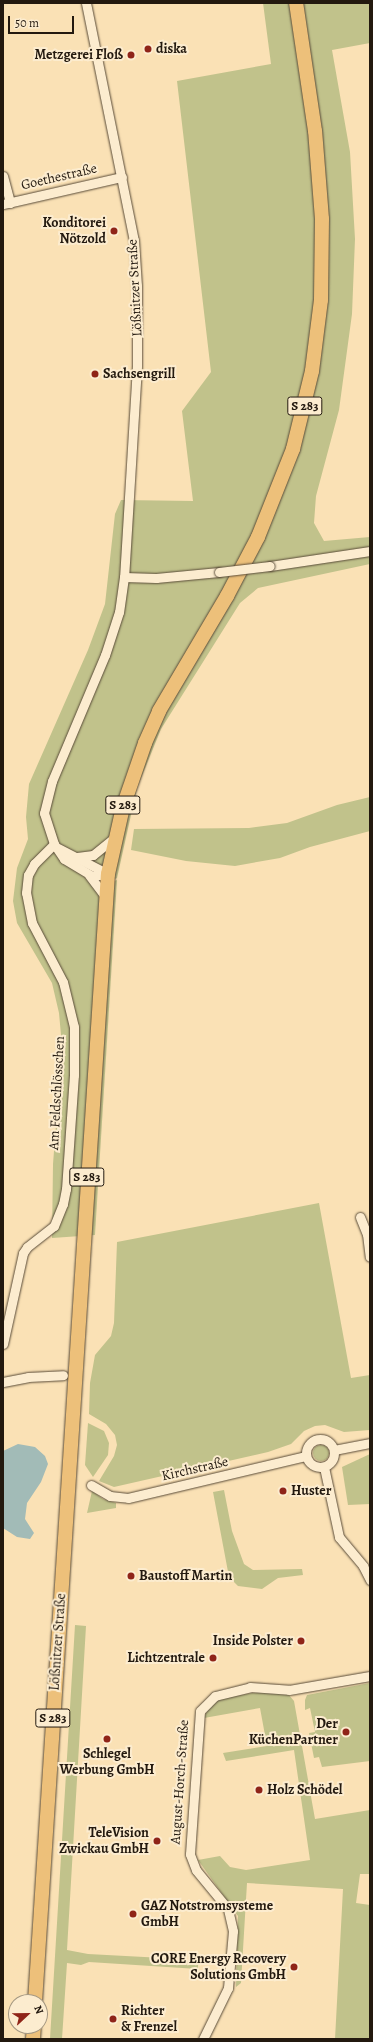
<!DOCTYPE html>
<html>
<head>
<meta charset="utf-8">
<style>
	body { margin:0 }
	#map { position:relative; width:373px; height:2042px; overflow:hidden; background:#fae1b5; font-family:Alegreya,serif }
	div>[style] { position:absolute }
	.green>* { inset:0; background:#c1c28b }
	.round { border-radius:50% }
	.water>* { inset:0; background:#a2bbb7 }
	.roads { filter:drop-shadow(0 0 1px #594b38) drop-shadow(0 0 1px #594b38) }
	.street>* { height:9px; margin:-4.5px; padding:0 4.5px; transform-origin:4.5px; border-radius:4.5px; background:#fceccf }
	.street>.ring { margin:-4.5px; padding:0; box-sizing:content-box; background:none; border:9px solid #fceccf; border-radius:50% }
	.primary>* { height:14px; margin:-7px; padding:0 7px; transform-origin:7px; border-radius:7px; background:#edc07a }
	.bridges { filter:drop-shadow(0 0 1px #594b38) drop-shadow(0 0 1px #594b38) }
	.street-bridge>* { height:9px; margin:-4.5px; padding:0 4.5px; transform-origin:4.5px; border-radius:4.5px; background:#fceccf }
	.dots>* { width:11px; height:11px; translate:-50% -50%; box-sizing:border-box; border:2px solid #fceccf; border-radius:50% }
	span { translate:-50% -50%; white-space:nowrap; text-align:center; line-height:1.15; -webkit-text-stroke:4px #fceccf; paint-order:stroke }
	.shield-label span { padding:1px 3px; background:#fceccf; border:1px solid; border-radius:3px; -webkit-text-stroke-width:0 }
	.shield-label { font-size:13px; color:#23190f; font-weight:700 }
	.poi-label { font-size:14px; color:#23190f; font-weight:700 }
	.left { translate:0 -50%; text-align:left }
	.right { translate:-100% -50%; text-align:right }
	.street-label { font-size:14px; color:#23190f }
	.frame { position:absolute; inset:0; border:4px solid #23190f; pointer-events:none }
	.north { position:absolute; left:8px; top:1994px; width:40px; height:40px; box-sizing:border-box; background:#fceccf; border:1px solid #a59882; border-radius:50%; rotate:68deg; font-size:11px; font-weight:700; line-height:16px; text-align:center; color:#23190f }
	.north::after { content:''; display:block; margin:auto; width:14px; height:18px; background:#8f2418; clip-path:polygon(50% 0,100% 100%,50% 72%,0 100%) }
	.scale { position:absolute; left:8px; top:16px; width:66px; height:18px; box-sizing:border-box; border:2px solid #23190f; border-top:0; padding-left:5px; font-size:12px; line-height:14px; white-space:nowrap; color:#23190f; -webkit-text-stroke:3px #fceccf; paint-order:stroke }
</style>
</head>
<body>
<div id="map">
	<div class="green">
		<div style="clip-path:polygon(263px 3px,370px 3px,370px 43px,332px 50px,350px 152px,355px 239px,352px 314px,339px 410px,316px 496px,314px 523px,324px 541px,370px 537px,370px 564px,258px 588px,240px 603px,161px 729px,137px 788px,117px 878px,92px 889px,117px 880px,95px 1235px,52px 1238px,53px 1164px,62px 1046px,59px 1013px,52px 983px,17px 923px,13px 901px,17px 868px,28px 839px,26px 817px,29px 784px,88px 650px,105px 604px,115px 514px,121px 500px,193px 501px,182px 411px,211px 372px,177px 81px,271px 64px)"></div>
		<div style="clip-path:polygon(370px 797px,370px 831px,310px 847px,280px 858px,235px 866px,186px 861px,131px 850px,134px 829px,249px 828px,287px 823px,337px 805px)"></div>
		<div style="clip-path:polygon(319px 1203px,351px 1378px,370px 1375px,370px 1430px,344px 1432px,325px 1425px,315px 1426px,304px 1431px,291px 1444px,268px 1452px,114px 1487px,99px 1481px,114px 1456px,117px 1445px,115px 1435px,106px 1424px,89px 1414px,90px 1383px,95px 1355px,111px 1336px,114px 1323px,117px 1242px)"></div>
		<div style="clip-path:polygon(88px 1423px,104px 1431px,109px 1443px,108px 1455px,93px 1477px,85px 1465px)"></div>
		<div class="round" style="left:313px;top:1445px;width:16px;height:16px"></div>
		<div style="clip-path:polygon(370px 1454px,370px 1504px,348px 1505px,342px 1467px)"></div>
		<div style="clip-path:polygon(224px 1490px,232px 1531px,244px 1564px,253px 1570px,302px 1569px,303px 1575px,278px 1578px,262px 1589px,238px 1586px,229px 1577px,213px 1492px)"></div>
		<div style="clip-path:polygon(92px 1491px,103px 1499px,116px 1503px,116px 1508px,87px 1513px)"></div>
		<div style="clip-path:polygon(75px 1625px,86px 1626px,67px 1950px,88px 1954px,163px 1958px,177px 1962px,198px 1960px,198px 1969px,89px 1962px,81px 1965px,67px 1963px,62px 2039px,50px 2039px)"></div>
		<div style="clip-path:polygon(370px 1683px,370px 1761px,322px 1767px,319px 1757px,314px 1758px,309px 1733px,315px 1732px,310px 1708px,305px 1710px,305px 1700px,307px 1695px)"></div>
		<div style="clip-path:polygon(258px 1692px,289px 1695px,294px 1701px,315px 1819px,370px 1810px,370px 1874px,360px 1874px,356px 1903px,370px 1905px,370px 2039px,335px 2039px,343px 1889px,247px 1883px,241px 1983px,236px 1987px,238px 1916px,198px 1860px,220px 1856px,230px 1867px,246px 1870px,310px 1860px,294px 1750px,226px 1761px,223px 1753px,267px 1746px,260px 1708px,204px 1718px,208px 1709px,219px 1699px)"></div>
	</div>
	<div class="water">
		<div style="clip-path:polygon(18px 1444px,35px 1447px,45px 1456px,48px 1464px,41px 1482px,27px 1503px,25px 1519px,34px 1533px,30px 1539px,17px 1537px,3px 1528px,3px 1451px)"></div>
	</div>
	<div class="roads">
		<div class="street">
			<div style="left:86px;top:3px;width:242px;rotate:78.6deg"></div>
			<div style="left:134px;top:240px;width:46px;rotate:86.3deg"></div>
			<div style="left:137px;top:286px;width:80px;rotate:90deg"></div>
			<div style="left:137px;top:366px;width:211px;rotate:93.5deg"></div>
			<div style="left:124px;top:577px;width:35px;rotate:98deg"></div>
			<div style="left:119px;top:612px;width:45px;rotate:108deg"></div>
			<div style="left:105px;top:655px;width:137px;rotate:112.8deg"></div>
			<div style="left:52px;top:781px;width:33px;rotate:104deg"></div>
			<div style="left:44px;top:813px;width:33px;rotate:72deg"></div>
			<div style="left:54px;top:844px;width:18px;rotate:56deg"></div>
			<div style="left:64px;top:859px;width:33px;rotate:31deg"></div>
			<div style="left:92px;top:876px;width:16px;rotate:-7deg"></div>
			<div style="left:3px;top:176px;width:28px;rotate:75deg"></div>
			<div style="left:3px;top:204px;width:122px;rotate:-12.8deg"></div>
			<div style="left:270px;top:566px;width:101px;rotate:-8.5deg"></div>
			<div style="left:124px;top:577px;width:32px;rotate:2deg"></div>
			<div style="left:156px;top:578px;width:63px;rotate:-5.4deg"></div>
			<div style="left:58px;top:848px;width:56px;rotate:27.5deg"></div>
			<div style="left:77px;top:857px;width:16px;rotate:-7deg"></div>
			<div style="left:93px;top:855px;width:27px;rotate:-39deg"></div>
			<div style="left:89px;top:875px;width:26px;rotate:53deg"></div>
			<div style="left:360px;top:1217px;width:18px;rotate:68deg"></div>
			<div style="left:367px;top:1234px;width:23px;rotate:83deg"></div>
			<div style="left:3px;top:1344px;width:93px;rotate:-77.6deg"></div>
			<div style="left:23px;top:1253px;width:7px;rotate:-56deg"></div>
			<div style="left:27px;top:1247px;width:34px;rotate:-38deg"></div>
			<div style="left:54px;top:1226px;width:24px;rotate:-68deg"></div>
			<div style="left:63px;top:1204px;width:15px;rotate:-79deg"></div>
			<div style="left:66px;top:1189px;width:114px;rotate:-86deg"></div>
			<div style="left:74px;top:1075px;width:48px;rotate:-90deg"></div>
			<div style="left:74px;top:1027px;width:46px;rotate:-103.7deg"></div>
			<div style="left:63px;top:982px;width:67px;rotate:-117.7deg"></div>
			<div style="left:32px;top:923px;width:31px;rotate:-101deg"></div>
			<div style="left:26px;top:893px;width:18px;rotate:-84deg"></div>
			<div style="left:28px;top:875px;width:13px;rotate:-61deg"></div>
			<div style="left:34px;top:864px;width:28px;rotate:-45deg"></div>
			<div style="left:3px;top:1382px;width:25px;rotate:-11deg"></div>
			<div style="left:28px;top:1377px;width:35px;rotate:-3deg"></div>
			<div class="ring" style="left:306px;top:1439px;width:19px;height:19px"></div>
			<div style="left:334px;top:1450px;width:37px;rotate:-11deg"></div>
			<div style="left:324px;top:1467px;width:72px;rotate:77.9deg"></div>
			<div style="left:339px;top:1537px;width:38px;rotate:50deg"></div>
			<div style="left:363px;top:1566px;width:16px;rotate:63deg"></div>
			<div style="left:91px;top:1485px;width:22px;rotate:30deg"></div>
			<div style="left:110px;top:1496px;width:18px;rotate:6deg"></div>
			<div style="left:128px;top:1498px;width:183px;rotate:-13.3deg"></div>
			<div style="left:203px;top:2039px;width:57px;rotate:-63.9deg"></div>
			<div style="left:228px;top:1988px;width:57px;rotate:-85deg"></div>
			<div style="left:233px;top:1931px;width:23px;rotate:-103deg"></div>
			<div style="left:228px;top:1909px;width:50px;rotate:-129.4deg"></div>
			<div style="left:196px;top:1870px;width:17px;rotate:-111deg"></div>
			<div style="left:190px;top:1854px;width:143px;rotate:-86deg"></div>
			<div style="left:200px;top:1711px;width:21px;rotate:-45deg"></div>
			<div style="left:215px;top:1696px;width:36px;rotate:-14deg"></div>
			<div style="left:250px;top:1687px;width:39px;rotate:4deg"></div>
			<div style="left:289px;top:1690px;width:82px;rotate:-9.8deg"></div>
		</div>
		<div class="primary">
			<div style="left:35px;top:2002px;width:1130px;rotate:-86.3deg"></div>
			<div style="left:108px;top:874px;width:69px;rotate:-77.4deg"></div>
			<div style="left:123px;top:807px;width:68px;rotate:-71deg"></div>
			<div style="left:145px;top:743px;width:35px;rotate:-66deg"></div>
			<div style="left:159px;top:711px;width:134px;rotate:-59.4deg"></div>
			<div style="left:227px;top:596px;width:67px;rotate:-62.3deg"></div>
			<div style="left:258px;top:537px;width:95px;rotate:-68.3deg"></div>
			<div style="left:293px;top:449px;width:80px;rotate:-76.3deg"></div>
			<div style="left:312px;top:371px;width:72px;rotate:-82.8deg"></div>
			<div style="left:321px;top:300px;width:81px;rotate:-89.3deg"></div>
			<div style="left:322px;top:219px;width:88px;rotate:-94.5deg"></div>
			<div style="left:315px;top:131px;width:129px;rotate:-98.4deg"></div>
			<div style="left:33px;top:2039px;width:13px;rotate:-86deg"></div>
		</div>
	</div>
	<div class="bridges">
		<div class="street-bridge">
			<div style="left:219px;top:572px;width:51px;rotate:-6.7deg"></div>
		</div>
	</div>
	<div class="dots">
		<div style="left:148px;top:49px;background:#8f2418"></div>
		<div style="left:131px;top:55px;background:#8f2418"></div>
		<div style="left:114px;top:231px;background:#8f2418"></div>
		<div style="left:95px;top:374px;background:#8f2418"></div>
		<div style="left:283px;top:1491px;background:#8f2418"></div>
		<div style="left:131px;top:1576px;background:#8f2418"></div>
		<div style="left:301px;top:1641px;background:#8f2418"></div>
		<div style="left:213px;top:1658px;background:#8f2418"></div>
		<div style="left:346px;top:1732px;background:#8f2418"></div>
		<div style="left:107px;top:1739px;background:#8f2418"></div>
		<div style="left:259px;top:1790px;background:#8f2418"></div>
		<div style="left:157px;top:1841px;background:#8f2418"></div>
		<div style="left:133px;top:1914px;background:#8f2418"></div>
		<div style="left:294px;top:1967px;background:#8f2418"></div>
		<div style="left:113px;top:2019px;background:#8f2418"></div>
	</div>
	<div class="shield-label">
		<span style="left:305px;top:406px">S 283</span>
		<span style="left:123px;top:805px">S 283</span>
		<span style="left:87px;top:1177px">S 283</span>
		<span style="left:53px;top:1718px">S 283</span>
	</div>
	<div class="poi-label">
		<span class="left" style="left:156px;top:49px">diska</span>
		<span class="right" style="left:123px;top:55px">Metzgerei Floß</span>
		<span class="right" style="left:106px;top:231px">Konditorei<br>Nötzold</span>
		<span class="left" style="left:103px;top:374px">Sachsengrill</span>
		<span class="left" style="left:291px;top:1491px">Huster</span>
		<span class="left" style="left:139px;top:1576px">Baustoff Martin</span>
		<span class="right" style="left:293px;top:1641px">Inside Polster</span>
		<span class="right" style="left:205px;top:1658px">Lichtzentrale</span>
		<span class="right" style="left:338px;top:1732px">Der<br>KüchenPartner</span>
		<span style="left:107px;top:1762px">Schlegel<br>Werbung GmbH</span>
		<span class="left" style="left:267px;top:1790px">Holz Schödel</span>
		<span class="right" style="left:149px;top:1841px">TeleVision<br>Zwickau GmbH</span>
		<span class="left" style="left:141px;top:1914px">GAZ Notstromsysteme<br>GmbH</span>
		<span class="right" style="left:286px;top:1967px">CORE Energy Recovery<br>Solutions GmbH</span>
		<span class="left" style="left:121px;top:2019px">Richter<br>&amp; Frenzel</span>
	</div>
	<div class="street-label">
		<span style="left:59px;top:177px;rotate:-13deg">Goethestraße</span>
		<span style="left:135px;top:288px;rotate:-93deg">Lößnitzer Straße</span>
		<span style="left:57px;top:1093px;rotate:-87deg">Am Feldschlösschen</span>
		<span style="left:195px;top:1469px;rotate:-13deg">Kirchstraße</span>
		<span style="left:58px;top:1642px;rotate:-86deg">Lößnitzer Straße</span>
		<span style="left:180px;top:1782px;rotate:-86deg">August-Horch-Straße</span>
	</div>
	<div class="frame"></div>
	<div class="north">N</div>
	<div class="scale">50 m</div>
</div>
</body>
</html>
